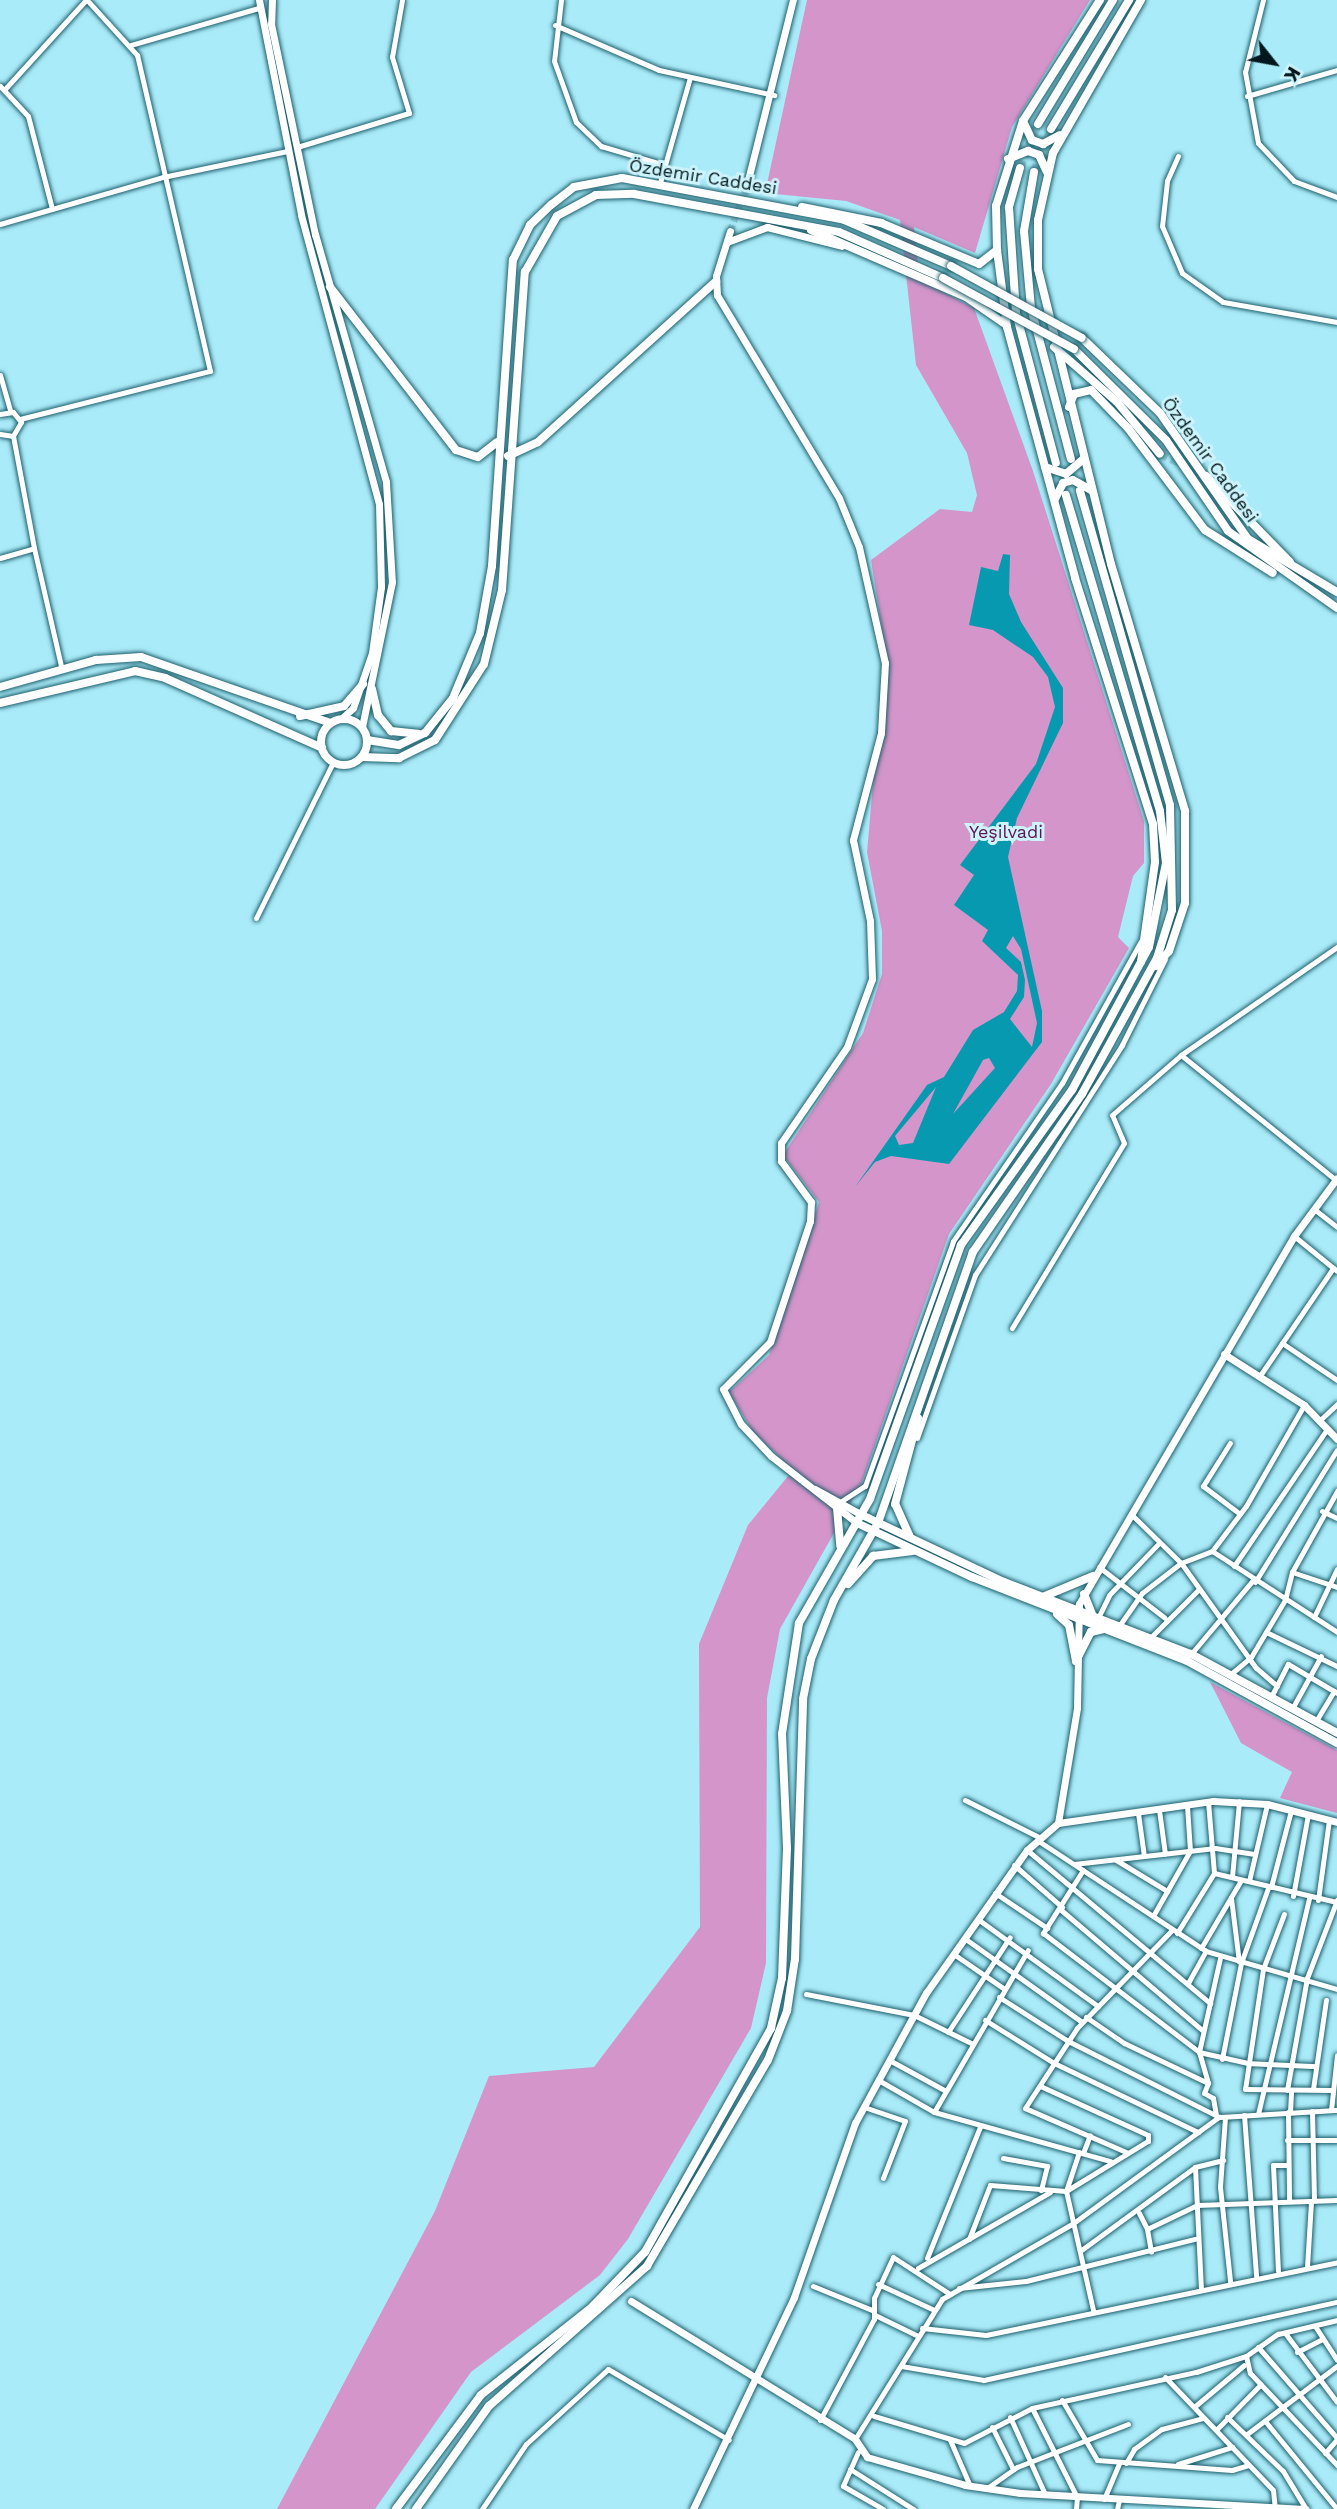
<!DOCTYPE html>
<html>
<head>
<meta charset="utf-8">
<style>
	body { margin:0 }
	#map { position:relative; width:1337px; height:2509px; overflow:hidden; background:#aaebf9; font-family:"Work Sans",sans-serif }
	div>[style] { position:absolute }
	.green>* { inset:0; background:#d495ca }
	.water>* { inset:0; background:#0799af }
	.secondary-tunnel>* { height:7px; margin-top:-3.5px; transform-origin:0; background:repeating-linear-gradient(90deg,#90cbd8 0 7px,transparent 0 10.5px) }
	.primary-tunnel>* { height:8px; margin-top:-4px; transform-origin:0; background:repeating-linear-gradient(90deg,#90cbd8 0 8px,transparent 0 12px) }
	.roads { filter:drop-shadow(0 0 2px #1d5f6c) drop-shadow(0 0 2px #1d5f6c) }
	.street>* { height:5px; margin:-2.5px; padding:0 2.5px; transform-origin:2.5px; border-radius:2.5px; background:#fff }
	.secondary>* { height:7px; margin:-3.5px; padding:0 3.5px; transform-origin:3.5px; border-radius:3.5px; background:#fff }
	.primary>* { height:8px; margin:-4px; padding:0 4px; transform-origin:4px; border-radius:4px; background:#fff }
	.primary>.ring { margin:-4px; padding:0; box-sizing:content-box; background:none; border:8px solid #fff; border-radius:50% }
	.bridges { filter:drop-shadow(0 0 2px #1d5f6c) drop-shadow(0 0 2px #1d5f6c) }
	.primary-bridge>* { height:8px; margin:-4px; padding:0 4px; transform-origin:4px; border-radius:4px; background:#fff }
	span { translate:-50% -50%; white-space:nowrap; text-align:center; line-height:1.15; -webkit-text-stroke:6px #cdf3fb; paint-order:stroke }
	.street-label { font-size:18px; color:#00181d }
	.park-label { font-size:18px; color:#5e1356 }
	.north { position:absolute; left:1239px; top:28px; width:70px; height:70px; -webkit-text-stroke:5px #cdf3fb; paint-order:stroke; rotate:121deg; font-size:19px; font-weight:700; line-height:28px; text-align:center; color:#00181d }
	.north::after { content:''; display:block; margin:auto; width:24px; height:32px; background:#00181d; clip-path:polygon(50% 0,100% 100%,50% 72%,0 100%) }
</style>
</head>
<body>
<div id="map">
	<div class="green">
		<div style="clip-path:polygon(807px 0,1090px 0,1012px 127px,975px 253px,914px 227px,920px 280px,974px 308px,1033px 471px,1144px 821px,1144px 863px,1133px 876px,1118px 937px,1129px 948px,1051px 1084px,949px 1234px,861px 1485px,780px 1629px,767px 1698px,766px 1963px,751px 2028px,628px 2239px,600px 2275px,471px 2372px,375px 2509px,277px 2509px,435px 2211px,489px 2076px,594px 2067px,700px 1927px,699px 1644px,748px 1525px,793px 1470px,753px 1432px,729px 1392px,769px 1355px,819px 1202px,783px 1155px,863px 1033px,882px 974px,882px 931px,867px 852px,885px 648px,871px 560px,940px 509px,972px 512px,977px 495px,967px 453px,916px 365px,900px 220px,846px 201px,765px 193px)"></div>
		<div style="clip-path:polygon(1210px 1682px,1337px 1750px,1337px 1813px,1280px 1798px,1292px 1772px,1241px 1743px)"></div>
	</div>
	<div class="water">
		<div style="clip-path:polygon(evenodd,1003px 554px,1010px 555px,1009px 594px,1021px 622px,1063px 688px,1063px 723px,1017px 818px,1008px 857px,1042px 1011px,1042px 1042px,949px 1164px,891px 1156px,875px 1162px,855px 1187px,927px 1085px,944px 1077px,973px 1030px,1004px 1012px,1017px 991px,1018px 975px,982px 941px,988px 930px,954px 905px,974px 875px,960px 865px,1036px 764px,1055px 707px,1048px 677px,1033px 657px,993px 630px,969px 625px,981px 567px,998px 571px,1003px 554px,1013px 936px,1021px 949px,1037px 1023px,1032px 1047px,1010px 1019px,1024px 997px,1025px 980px,1021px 962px,1006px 948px,1013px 936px,1003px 554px,989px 1058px,995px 1068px,953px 1114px,983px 1060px,989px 1058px,1003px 554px,936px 1087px,913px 1143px,899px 1145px,895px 1136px,936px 1087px)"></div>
	</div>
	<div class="secondary-tunnel">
		<div style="left:730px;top:231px;width:46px;rotate:-69.6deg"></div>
	</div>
	<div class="primary-tunnel">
		<div style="left:1020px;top:168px;width:48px;rotate:-67.8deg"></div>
		<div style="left:1034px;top:172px;width:46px;rotate:-68.4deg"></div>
		<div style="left:1160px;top:454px;width:49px;rotate:25.5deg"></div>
	</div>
	<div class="roads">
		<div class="street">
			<div style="left:561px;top:0;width:61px;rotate:96.5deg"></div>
			<div style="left:554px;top:61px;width:65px;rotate:70.2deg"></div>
			<div style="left:576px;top:122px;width:35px;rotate:44deg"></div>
			<div style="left:601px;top:146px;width:67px;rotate:16.5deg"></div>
			<div style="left:1263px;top:0;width:74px;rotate:104deg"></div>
			<div style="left:1245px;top:72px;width:72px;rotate:79.6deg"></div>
			<div style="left:1258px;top:143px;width:52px;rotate:46.5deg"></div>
			<div style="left:1294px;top:181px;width:46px;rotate:20.4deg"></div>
			<div style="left:555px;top:25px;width:113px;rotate:23.4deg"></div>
			<div style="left:659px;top:70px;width:118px;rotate:12.3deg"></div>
			<div style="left:131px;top:45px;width:132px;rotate:-16.2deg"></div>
			<div style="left:0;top:86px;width:41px;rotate:47deg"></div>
			<div style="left:28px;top:116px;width:96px;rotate:75.5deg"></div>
			<div style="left:4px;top:90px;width:122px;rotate:-47.7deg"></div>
			<div style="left:1247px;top:96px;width:94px;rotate:-16.1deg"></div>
			<div style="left:297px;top:147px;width:117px;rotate:-16.9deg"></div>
			<div style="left:409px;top:113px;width:59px;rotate:-106.9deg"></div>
			<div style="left:392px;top:57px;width:58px;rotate:-80deg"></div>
			<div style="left:1178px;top:156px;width:27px;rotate:114deg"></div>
			<div style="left:1167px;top:181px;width:45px;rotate:96.3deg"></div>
			<div style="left:1162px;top:226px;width:51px;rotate:66.9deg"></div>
			<div style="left:1182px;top:273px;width:50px;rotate:35.3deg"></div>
			<div style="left:1223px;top:302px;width:116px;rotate:10deg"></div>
			<div style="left:659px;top:186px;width:113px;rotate:-74.1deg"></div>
			<div style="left:0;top:224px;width:170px;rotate:-16.1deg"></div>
			<div style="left:163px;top:177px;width:127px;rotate:-11.8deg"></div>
			<div style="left:0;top:375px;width:37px;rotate:74deg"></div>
			<div style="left:0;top:414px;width:13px;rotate:-9deg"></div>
			<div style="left:13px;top:412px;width:13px;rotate:51deg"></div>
			<div style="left:21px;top:422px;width:16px;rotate:120deg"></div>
			<div style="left:13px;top:436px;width:13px;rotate:-171deg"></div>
			<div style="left:20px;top:419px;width:196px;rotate:-14.2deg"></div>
			<div style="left:210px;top:371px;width:324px;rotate:-103deg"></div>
			<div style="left:137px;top:55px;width:74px;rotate:-132.3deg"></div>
			<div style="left:34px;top:548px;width:125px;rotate:77.1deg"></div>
			<div style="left:0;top:558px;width:35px;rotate:-16deg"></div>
			<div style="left:34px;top:548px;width:114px;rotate:-100.6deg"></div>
			<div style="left:256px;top:918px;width:174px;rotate:-63.7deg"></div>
			<div style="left:1181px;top:1055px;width:201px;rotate:38.9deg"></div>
			<div style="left:1314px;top:1209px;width:29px;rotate:38deg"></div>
			<div style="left:1294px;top:1236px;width:55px;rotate:39.1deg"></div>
			<div style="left:1012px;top:1328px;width:216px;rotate:-58.8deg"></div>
			<div style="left:1124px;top:1143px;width:30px;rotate:-113deg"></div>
			<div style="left:1112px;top:1115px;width:91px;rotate:-41deg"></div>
			<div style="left:1181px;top:1055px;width:190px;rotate:-34.7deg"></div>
			<div style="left:1282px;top:1343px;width:66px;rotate:33.9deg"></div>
			<div style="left:1259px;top:1377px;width:132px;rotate:-55.8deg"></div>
			<div style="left:1319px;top:1421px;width:25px;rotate:-43deg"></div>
			<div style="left:917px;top:1438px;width:173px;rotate:-70.4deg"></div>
			<div style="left:975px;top:1275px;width:273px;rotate:-57.4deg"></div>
			<div style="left:1122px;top:1045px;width:96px;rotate:-63.4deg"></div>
			<div style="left:1230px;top:1443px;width:51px;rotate:122.1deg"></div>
			<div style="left:1203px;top:1486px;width:46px;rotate:37.1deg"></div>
			<div style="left:840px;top:1502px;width:30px;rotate:-33deg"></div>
			<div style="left:865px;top:1486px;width:260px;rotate:-70.2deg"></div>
			<div style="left:953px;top:1241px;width:192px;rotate:-55.4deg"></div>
			<div style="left:1062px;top:1083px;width:162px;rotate:-60.9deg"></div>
			<div style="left:1322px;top:1511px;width:17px;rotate:25deg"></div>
			<div style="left:1212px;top:1551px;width:56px;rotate:-52.9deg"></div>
			<div style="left:1246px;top:1506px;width:116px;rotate:-60.1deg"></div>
			<div style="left:1234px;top:1566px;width:166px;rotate:-55.8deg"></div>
			<div style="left:1099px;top:1567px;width:83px;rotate:37.7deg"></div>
			<div style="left:1292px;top:1572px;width:93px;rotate:-60.9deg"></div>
			<div style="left:1255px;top:1582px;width:155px;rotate:-58.2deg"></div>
			<div style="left:1314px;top:1617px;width:53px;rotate:-64.4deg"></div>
			<div style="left:1098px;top:1618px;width:25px;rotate:-64deg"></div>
			<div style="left:1109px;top:1595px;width:72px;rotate:-46.1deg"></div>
			<div style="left:1119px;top:1626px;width:40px;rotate:-55.1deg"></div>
			<div style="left:1142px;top:1593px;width:49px;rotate:-37.6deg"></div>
			<div style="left:1181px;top:1563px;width:70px;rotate:-135.6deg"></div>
			<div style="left:1266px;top:1632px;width:79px;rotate:25.6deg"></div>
			<div style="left:1150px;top:1638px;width:68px;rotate:-45deg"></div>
			<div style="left:1191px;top:1654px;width:97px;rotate:-50deg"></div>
			<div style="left:1232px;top:1673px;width:25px;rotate:-40deg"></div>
			<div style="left:1251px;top:1657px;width:66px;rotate:-59.2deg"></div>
			<div style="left:1285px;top:1600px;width:29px;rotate:-76deg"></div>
			<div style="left:1292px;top:1572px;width:47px;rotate:18.4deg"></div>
			<div style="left:1277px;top:1686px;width:28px;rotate:-139deg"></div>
			<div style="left:1256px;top:1668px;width:129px;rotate:-125.5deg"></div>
			<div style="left:1181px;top:1563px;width:33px;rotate:-21deg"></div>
			<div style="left:1212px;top:1551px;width:149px;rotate:32.9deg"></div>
			<div style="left:1272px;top:1695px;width:35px;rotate:-63deg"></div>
			<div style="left:1288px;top:1664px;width:57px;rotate:30.6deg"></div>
			<div style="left:1293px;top:1707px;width:58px;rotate:-61.2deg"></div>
			<div style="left:1316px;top:1721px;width:35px;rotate:-59deg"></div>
			<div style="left:965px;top:1800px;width:83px;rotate:26.6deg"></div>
			<div style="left:1159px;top:1810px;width:44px;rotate:82.2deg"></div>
			<div style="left:1138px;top:1813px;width:43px;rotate:82.1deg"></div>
			<div style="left:1037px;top:1840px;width:202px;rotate:33.3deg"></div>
			<div style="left:1206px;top:1951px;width:136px;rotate:16.2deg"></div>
			<div style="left:1027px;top:1850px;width:239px;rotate:39.9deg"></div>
			<div style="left:1116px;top:1860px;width:60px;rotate:31.3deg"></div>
			<div style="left:1074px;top:1864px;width:142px;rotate:-6.5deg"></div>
			<div style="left:1215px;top:1848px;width:40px;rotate:8.5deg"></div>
			<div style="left:1014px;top:1865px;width:64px;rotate:41.2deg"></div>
			<div style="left:1083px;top:1870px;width:75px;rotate:122.4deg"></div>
			<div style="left:1043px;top:1933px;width:196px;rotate:37.3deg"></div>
			<div style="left:1199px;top:2052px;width:50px;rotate:12.7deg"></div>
			<div style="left:1248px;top:2063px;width:67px;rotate:2.6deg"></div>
			<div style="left:1214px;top:1873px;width:126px;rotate:13.3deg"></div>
			<div style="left:1232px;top:1877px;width:76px;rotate:-84.7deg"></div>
			<div style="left:1249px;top:1881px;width:79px;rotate:-76.8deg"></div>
			<div style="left:1271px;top:1887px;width:80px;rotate:-75.4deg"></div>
			<div style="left:995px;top:1893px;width:63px;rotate:33.9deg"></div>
			<div style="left:1293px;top:1896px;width:83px;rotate:-79.6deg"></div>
			<div style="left:1231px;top:1898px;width:64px;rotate:82.9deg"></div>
			<div style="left:1318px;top:1900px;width:81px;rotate:-82.2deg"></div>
			<div style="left:1061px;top:1910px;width:185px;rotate:40.4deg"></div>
			<div style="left:1284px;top:1914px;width:59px;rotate:110.9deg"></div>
			<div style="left:1263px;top:1969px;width:121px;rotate:98.5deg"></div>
			<div style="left:1245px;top:2089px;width:87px;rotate:0.7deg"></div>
			<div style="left:1153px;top:1916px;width:75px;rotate:-60.4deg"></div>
			<div style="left:1190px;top:1851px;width:45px;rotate:-93.8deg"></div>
			<div style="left:979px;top:1920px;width:147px;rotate:35.9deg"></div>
			<div style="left:1177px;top:1933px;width:70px;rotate:-58.3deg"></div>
			<div style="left:1214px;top:1873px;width:71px;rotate:-94.8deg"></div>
			<div style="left:967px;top:1940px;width:141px;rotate:35.5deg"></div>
			<div style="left:1201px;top:1948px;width:79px;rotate:-59.5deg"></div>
			<div style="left:955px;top:1955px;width:58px;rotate:34.5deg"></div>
			<div style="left:1188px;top:1983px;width:37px;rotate:-61deg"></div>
			<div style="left:806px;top:1994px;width:110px;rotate:11deg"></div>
			<div style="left:914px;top:2015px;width:64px;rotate:26.2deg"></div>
			<div style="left:999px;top:1997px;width:82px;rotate:32.5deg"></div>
			<div style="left:1068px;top:2041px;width:165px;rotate:26.7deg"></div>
			<div style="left:1086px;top:2017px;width:46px;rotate:34.4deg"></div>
			<div style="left:1124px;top:2043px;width:93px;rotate:25.5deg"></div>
			<div style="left:985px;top:2020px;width:81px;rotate:31.9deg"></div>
			<div style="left:1054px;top:2063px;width:160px;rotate:25.6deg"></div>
			<div style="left:948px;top:2032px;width:113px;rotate:-56.9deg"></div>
			<div style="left:1222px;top:2059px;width:98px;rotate:-78.8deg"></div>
			<div style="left:1241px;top:1963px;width:80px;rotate:-70.2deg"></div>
			<div style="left:891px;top:2061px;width:60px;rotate:28.7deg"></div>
			<div style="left:880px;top:2081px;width:62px;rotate:29.9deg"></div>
			<div style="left:934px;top:2112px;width:183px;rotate:15.6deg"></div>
			<div style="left:1313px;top:2089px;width:90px;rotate:-81.7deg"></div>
			<div style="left:1287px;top:2090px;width:114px;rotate:-79.9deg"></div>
			<div style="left:1307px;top:1978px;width:84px;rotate:-69deg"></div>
			<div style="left:864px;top:2107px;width:43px;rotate:18.9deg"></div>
			<div style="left:905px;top:2121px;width:61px;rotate:111.1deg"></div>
			<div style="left:1331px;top:2110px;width:55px;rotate:-83.8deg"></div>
			<div style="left:1312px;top:2111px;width:89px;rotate:88.7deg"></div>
			<div style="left:934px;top:2112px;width:187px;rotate:-59.9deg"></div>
			<div style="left:1288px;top:2112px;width:87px;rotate:89.3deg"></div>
			<div style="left:1290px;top:2112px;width:22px;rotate:-87deg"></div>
			<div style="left:1258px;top:2114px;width:222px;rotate:-76.7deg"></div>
			<div style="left:1216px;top:2115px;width:17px;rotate:-100deg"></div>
			<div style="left:1213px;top:2098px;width:10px;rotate:-151deg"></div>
			<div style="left:1204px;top:2093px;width:11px;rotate:-68deg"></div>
			<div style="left:1208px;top:2083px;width:32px;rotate:-106deg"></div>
			<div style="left:1199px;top:2052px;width:96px;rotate:-77.4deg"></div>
			<div style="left:1244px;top:2115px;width:161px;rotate:85.7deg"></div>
			<div style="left:1225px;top:2117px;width:70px;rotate:94.1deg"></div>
			<div style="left:1220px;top:2187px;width:95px;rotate:83.9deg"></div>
			<div style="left:1287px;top:2140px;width:50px"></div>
			<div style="left:1079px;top:2152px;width:41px;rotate:108.4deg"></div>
			<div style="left:1066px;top:2191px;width:122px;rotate:77.2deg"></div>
			<div style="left:1126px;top:2152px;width:110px;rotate:-156.5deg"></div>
			<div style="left:1025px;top:2108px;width:95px;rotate:-57deg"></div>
			<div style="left:1077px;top:2028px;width:136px;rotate:-45.9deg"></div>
			<div style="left:1083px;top:2153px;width:19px;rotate:-69deg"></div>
			<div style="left:1003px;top:2158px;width:45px;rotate:10.3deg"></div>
			<div style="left:1047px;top:2166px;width:25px;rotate:104deg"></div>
			<div style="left:1195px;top:2167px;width:121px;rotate:87.2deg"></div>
			<div style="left:1139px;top:2213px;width:18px;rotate:63deg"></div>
			<div style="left:1147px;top:2229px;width:55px;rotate:-25.6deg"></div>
			<div style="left:1197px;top:2205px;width:140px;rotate:-2deg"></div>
			<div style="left:1147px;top:2229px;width:23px;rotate:80deg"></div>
			<div style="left:969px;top:2239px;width:58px;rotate:-68.7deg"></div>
			<div style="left:990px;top:2185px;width:76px;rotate:4.5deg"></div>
			<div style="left:1066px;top:2191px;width:96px;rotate:-31.4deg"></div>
			<div style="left:1148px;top:2141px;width:6px;rotate:-90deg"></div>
			<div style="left:1148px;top:2135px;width:119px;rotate:-155.6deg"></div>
			<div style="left:1080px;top:2251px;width:142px;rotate:-36.1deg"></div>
			<div style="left:1195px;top:2167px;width:29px;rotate:-14deg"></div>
			<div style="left:927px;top:2258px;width:141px;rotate:-68deg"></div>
			<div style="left:1307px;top:2267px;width:66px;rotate:-86.5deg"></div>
			<div style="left:918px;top:2268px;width:152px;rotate:-29.9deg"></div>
			<div style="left:1278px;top:2271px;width:106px;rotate:-92.7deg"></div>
			<div style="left:1273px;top:2165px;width:15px"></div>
			<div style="left:878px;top:2284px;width:62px;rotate:24.9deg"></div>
			<div style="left:813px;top:2286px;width:64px;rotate:22.1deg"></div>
			<div style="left:959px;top:2288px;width:67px;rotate:-6deg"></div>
			<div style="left:1026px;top:2281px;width:174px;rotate:-14deg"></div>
			<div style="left:875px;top:2315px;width:48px;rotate:26deg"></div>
			<div style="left:1315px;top:2326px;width:40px;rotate:57.1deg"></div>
			<div style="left:922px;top:2328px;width:64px;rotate:6.2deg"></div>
			<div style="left:986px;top:2335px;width:359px;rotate:-11.7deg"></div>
			<div style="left:1285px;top:2333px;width:86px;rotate:53deg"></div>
			<div style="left:1258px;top:2347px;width:121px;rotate:49deg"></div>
			<div style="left:1297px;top:2352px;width:29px;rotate:-27deg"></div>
			<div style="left:1246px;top:2356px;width:17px;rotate:77deg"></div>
			<div style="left:1250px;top:2373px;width:127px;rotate:46.6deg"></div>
			<div style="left:901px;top:2366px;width:84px;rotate:9.6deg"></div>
			<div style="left:984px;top:2380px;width:362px;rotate:-12.5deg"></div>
			<div style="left:1165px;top:2377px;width:156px;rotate:46.3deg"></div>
			<div style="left:1273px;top:2490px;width:18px;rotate:84deg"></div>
			<div style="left:1062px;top:2400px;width:69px;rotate:59.7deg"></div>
			<div style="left:1097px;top:2460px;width:135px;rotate:4.2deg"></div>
			<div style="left:1232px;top:2470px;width:17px;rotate:-17deg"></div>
			<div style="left:1194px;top:2407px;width:65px;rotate:-40deg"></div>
			<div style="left:1032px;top:2408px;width:100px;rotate:63.2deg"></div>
			<div style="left:1077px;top:2497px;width:12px;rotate:95deg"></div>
			<div style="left:874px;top:2416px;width:94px;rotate:16.7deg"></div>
			<div style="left:964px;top:2443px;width:76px;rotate:-27.2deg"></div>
			<div style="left:1032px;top:2408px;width:168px;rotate:-12.4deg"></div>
			<div style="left:1196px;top:2372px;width:52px;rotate:-17.7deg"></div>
			<div style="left:1246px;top:2356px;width:39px;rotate:-35deg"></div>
			<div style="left:1278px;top:2334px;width:61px;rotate:-13.3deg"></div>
			<div style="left:1010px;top:2417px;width:85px;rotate:65.6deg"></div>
			<div style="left:1227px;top:2417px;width:78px;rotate:44deg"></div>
			<div style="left:1283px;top:2471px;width:44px;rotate:58.8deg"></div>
			<div style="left:820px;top:2420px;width:115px;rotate:-61.9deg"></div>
			<div style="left:874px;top:2319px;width:21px;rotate:-90deg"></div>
			<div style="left:874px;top:2298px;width:45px;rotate:-65.1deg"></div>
			<div style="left:893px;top:2257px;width:68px;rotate:33deg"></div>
			<div style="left:1265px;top:2421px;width:114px;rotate:50.7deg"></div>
			<div style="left:992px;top:2427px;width:47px;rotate:63.4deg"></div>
			<div style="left:1216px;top:2430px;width:64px;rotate:-45.6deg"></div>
			<div style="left:1247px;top:2434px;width:113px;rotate:-37.1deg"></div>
			<div style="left:855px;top:2439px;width:165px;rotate:-58.1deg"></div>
			<div style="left:942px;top:2299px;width:150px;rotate:-30deg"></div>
			<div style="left:1072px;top:2224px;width:182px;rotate:-36.1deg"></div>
			<div style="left:1219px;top:2117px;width:118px;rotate:-3.4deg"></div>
			<div style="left:950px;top:2440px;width:50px;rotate:66.5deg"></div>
			<div style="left:858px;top:2452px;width:37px;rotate:114deg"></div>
			<div style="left:843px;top:2486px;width:46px;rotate:29.9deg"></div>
			<div style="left:1325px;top:2453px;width:18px;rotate:-49deg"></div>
			<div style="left:1126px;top:2463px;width:16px;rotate:-60deg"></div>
			<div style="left:1134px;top:2449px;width:34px;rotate:-36deg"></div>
			<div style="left:1162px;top:2429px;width:42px;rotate:-15deg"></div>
			<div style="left:1178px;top:2464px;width:57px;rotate:-17.5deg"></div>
			<div style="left:850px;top:2469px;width:75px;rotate:32.4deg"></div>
			<div style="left:987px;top:2488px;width:37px;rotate:-35deg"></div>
			<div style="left:1017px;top:2467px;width:119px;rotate:-21.2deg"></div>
			<div style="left:1104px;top:2499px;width:39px;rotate:-67deg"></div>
			<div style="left:482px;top:2509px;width:78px;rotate:-55.9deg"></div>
			<div style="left:526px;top:2444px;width:111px;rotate:-42.4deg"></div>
			<div style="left:608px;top:2369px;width:140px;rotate:30.4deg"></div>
			<div style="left:1117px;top:2509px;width:9px;rotate:-77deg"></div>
		</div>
		<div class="secondary">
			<div style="left:259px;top:0;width:219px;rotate:78.9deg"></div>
			<div style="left:301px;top:215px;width:299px;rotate:74.9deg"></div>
			<div style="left:379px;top:504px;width:83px;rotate:88.6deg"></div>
			<div style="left:381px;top:587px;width:67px;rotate:97.8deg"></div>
			<div style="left:372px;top:653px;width:58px;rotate:109.1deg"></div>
			<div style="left:353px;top:708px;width:15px;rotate:138deg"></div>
			<div style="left:272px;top:0;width:24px;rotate:92deg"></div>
			<div style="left:271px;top:24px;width:215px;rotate:78.2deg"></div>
			<div style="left:315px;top:234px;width:258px;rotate:74deg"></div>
			<div style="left:386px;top:482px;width:100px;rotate:86.6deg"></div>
			<div style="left:392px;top:582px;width:148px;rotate:101.7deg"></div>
			<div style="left:746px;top:188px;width:194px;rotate:-76deg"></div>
			<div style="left:730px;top:231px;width:47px;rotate:107.3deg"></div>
			<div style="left:716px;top:276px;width:19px;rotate:87deg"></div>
			<div style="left:717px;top:295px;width:237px;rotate:59deg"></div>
			<div style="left:839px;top:498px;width:53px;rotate:67.8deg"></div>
			<div style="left:859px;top:547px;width:119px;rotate:77.4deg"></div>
			<div style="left:885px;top:663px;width:70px;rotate:93.3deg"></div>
			<div style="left:881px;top:733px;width:111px;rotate:104.7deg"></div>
			<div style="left:853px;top:840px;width:83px;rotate:78.1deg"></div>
			<div style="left:870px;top:921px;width:58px;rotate:88deg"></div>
			<div style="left:872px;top:979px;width:72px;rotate:110.2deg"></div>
			<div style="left:847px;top:1047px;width:116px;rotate:124.5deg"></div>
			<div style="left:781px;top:1143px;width:18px;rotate:90deg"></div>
			<div style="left:781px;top:1161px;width:51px;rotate:53.8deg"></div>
			<div style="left:811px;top:1202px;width:19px;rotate:93deg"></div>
			<div style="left:810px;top:1221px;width:127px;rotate:108.3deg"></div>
			<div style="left:770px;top:1342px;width:66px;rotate:135deg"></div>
			<div style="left:723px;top:1389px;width:39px;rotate:63deg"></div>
			<div style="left:741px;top:1424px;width:44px;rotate:46.8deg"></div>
			<div style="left:771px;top:1456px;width:109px;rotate:37.9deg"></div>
			<div style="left:727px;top:242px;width:43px;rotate:-20.6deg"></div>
			<div style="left:767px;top:227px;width:77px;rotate:14.2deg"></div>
			<div style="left:1224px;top:1354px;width:95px;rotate:32.5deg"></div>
			<div style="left:1304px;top:1405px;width:47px;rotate:45.9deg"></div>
			<div style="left:815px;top:1489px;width:54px;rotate:29deg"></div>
			<div style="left:1058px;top:1823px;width:117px;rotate:-80.6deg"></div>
			<div style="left:1077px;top:1708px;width:104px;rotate:-88.9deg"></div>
			<div style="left:1079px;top:1604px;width:426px;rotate:-59.7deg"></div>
			<div style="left:1294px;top:1236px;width:72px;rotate:-53.4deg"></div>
			<div style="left:631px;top:2301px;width:263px;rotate:31.6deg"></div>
			<div style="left:855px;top:2439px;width:22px;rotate:56deg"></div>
			<div style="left:867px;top:2457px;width:102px;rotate:15.9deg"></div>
			<div style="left:965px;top:2485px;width:56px;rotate:8.3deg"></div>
			<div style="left:1020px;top:2493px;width:286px;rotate:3.2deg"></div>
			<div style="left:693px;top:2509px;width:235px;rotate:-64.5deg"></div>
			<div style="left:794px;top:2297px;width:184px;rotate:-70.7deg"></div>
			<div style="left:855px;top:2123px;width:148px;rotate:-61.4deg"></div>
			<div style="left:926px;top:1993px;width:175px;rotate:-54.8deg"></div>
			<div style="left:1027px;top:1850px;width:41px;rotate:-41.1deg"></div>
			<div style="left:1058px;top:1823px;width:157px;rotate:-8.1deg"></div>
			<div style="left:1213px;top:1801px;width:54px;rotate:3.2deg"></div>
			<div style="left:1267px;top:1804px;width:72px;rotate:14.4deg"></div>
		</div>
		<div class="primary">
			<div style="left:1100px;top:0;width:143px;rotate:122.5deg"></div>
			<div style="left:1023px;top:121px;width:89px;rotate:107.6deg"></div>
			<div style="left:996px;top:206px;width:44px;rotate:88.7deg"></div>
			<div style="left:997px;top:250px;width:78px;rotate:82.6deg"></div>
			<div style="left:1007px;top:327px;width:260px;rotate:74.8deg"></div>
			<div style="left:1075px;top:578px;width:258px;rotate:72.4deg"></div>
			<div style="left:1153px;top:824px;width:38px;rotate:87deg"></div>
			<div style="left:1155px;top:862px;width:101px;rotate:98deg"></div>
			<div style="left:1141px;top:0;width:177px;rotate:119.9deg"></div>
			<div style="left:1053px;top:153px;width:69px;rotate:102.6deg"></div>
			<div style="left:1038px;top:220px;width:49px;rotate:90deg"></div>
			<div style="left:1038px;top:269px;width:304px;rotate:76.1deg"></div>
			<div style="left:1111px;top:564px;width:258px;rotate:73.3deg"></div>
			<div style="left:1185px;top:811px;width:92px;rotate:90deg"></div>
			<div style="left:1185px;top:903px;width:51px;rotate:108.4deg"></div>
			<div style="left:1169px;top:951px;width:20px;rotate:131deg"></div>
			<div style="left:1023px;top:121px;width:21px;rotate:65deg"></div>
			<div style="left:1032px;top:140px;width:12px;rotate:20deg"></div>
			<div style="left:1043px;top:144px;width:19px;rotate:-28deg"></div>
			<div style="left:1038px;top:124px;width:145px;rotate:-58.8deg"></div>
			<div style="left:1051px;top:129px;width:151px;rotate:-58.8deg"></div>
			<div style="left:1008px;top:159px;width:22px;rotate:-22deg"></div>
			<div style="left:1028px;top:151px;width:12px;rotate:20deg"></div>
			<div style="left:1039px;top:155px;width:19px;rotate:65deg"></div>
			<div style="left:1020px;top:168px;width:41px;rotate:105.8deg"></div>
			<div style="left:1009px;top:207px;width:106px;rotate:86.2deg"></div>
			<div style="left:1016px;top:313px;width:155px;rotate:75.1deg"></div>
			<div style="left:1034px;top:172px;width:60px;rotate:99.6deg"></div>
			<div style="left:1024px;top:231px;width:77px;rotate:84.8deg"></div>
			<div style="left:1031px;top:308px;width:156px;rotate:75.2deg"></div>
			<div style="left:802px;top:207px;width:81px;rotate:11.4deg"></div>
			<div style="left:881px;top:223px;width:106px;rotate:22.7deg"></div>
			<div style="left:979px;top:264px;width:23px;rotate:-38deg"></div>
			<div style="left:811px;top:230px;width:169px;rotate:23.4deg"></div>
			<div style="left:966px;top:297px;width:47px;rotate:34.7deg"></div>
			<div style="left:330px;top:287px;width:206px;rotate:52.3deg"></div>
			<div style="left:456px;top:450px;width:23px;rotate:18deg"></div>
			<div style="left:478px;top:457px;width:24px;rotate:-38deg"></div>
			<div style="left:1082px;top:338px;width:108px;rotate:43.9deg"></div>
			<div style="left:1160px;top:413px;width:154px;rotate:55.1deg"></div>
			<div style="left:1248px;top:539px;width:104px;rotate:30.8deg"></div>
			<div style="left:1054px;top:347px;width:84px;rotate:41.1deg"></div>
			<div style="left:1117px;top:402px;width:67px;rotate:50.4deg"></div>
			<div style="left:1074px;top:349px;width:129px;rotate:44.7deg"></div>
			<div style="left:1166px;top:440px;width:110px;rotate:55.7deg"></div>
			<div style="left:1228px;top:531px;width:133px;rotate:35.2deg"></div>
			<div style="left:1069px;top:407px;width:14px;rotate:-69deg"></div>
			<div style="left:1074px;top:394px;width:17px;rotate:-13deg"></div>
			<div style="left:1091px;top:390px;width:53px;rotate:45.8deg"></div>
			<div style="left:1128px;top:428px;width:128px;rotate:53deg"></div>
			<div style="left:1205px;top:530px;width:80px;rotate:32.3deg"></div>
			<div style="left:508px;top:456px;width:33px;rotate:-25deg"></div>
			<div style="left:538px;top:442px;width:240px;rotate:-42.1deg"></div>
			<div style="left:1045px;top:467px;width:22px;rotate:18deg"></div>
			<div style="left:1066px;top:474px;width:23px;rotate:-41deg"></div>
			<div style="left:1206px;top:476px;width:120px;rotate:45.7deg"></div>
			<div style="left:1055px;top:499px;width:18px;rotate:-63deg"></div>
			<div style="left:1063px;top:483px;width:10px;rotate:-17deg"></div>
			<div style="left:1073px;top:480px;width:21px;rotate:29deg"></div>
			<div style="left:0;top:687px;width:100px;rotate:-15.7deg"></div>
			<div style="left:96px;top:660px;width:45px;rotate:-3.8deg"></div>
			<div style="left:141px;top:657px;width:200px;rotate:19.2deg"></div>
			<div style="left:372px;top:689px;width:27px;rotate:77deg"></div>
			<div style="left:378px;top:715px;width:21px;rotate:51deg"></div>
			<div style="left:391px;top:731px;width:27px;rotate:6deg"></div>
			<div style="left:0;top:703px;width:139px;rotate:-13.3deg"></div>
			<div style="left:135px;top:671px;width:31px;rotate:13deg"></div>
			<div style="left:165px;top:678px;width:172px;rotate:24deg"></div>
			<div style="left:300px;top:716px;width:45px;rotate:-12.8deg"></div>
			<div style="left:344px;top:706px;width:29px;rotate:-49deg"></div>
			<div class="ring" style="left:321px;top:719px;width:38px;height:38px"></div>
			<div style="left:367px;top:740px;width:32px;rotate:9deg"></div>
			<div style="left:399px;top:745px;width:29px;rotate:-25deg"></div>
			<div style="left:425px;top:733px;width:45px;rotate:-51.3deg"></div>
			<div style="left:453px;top:698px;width:70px;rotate:-67.4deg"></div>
			<div style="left:480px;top:633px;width:68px;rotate:-79.8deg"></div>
			<div style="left:492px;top:566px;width:307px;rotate:-86.1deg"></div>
			<div style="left:513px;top:260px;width:39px;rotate:-64deg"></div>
			<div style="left:530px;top:225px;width:29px;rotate:-44deg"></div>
			<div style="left:551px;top:205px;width:29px;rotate:-38deg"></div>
			<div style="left:574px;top:187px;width:49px;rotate:-10.6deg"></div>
			<div style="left:622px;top:178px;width:224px;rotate:10.6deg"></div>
			<div style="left:842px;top:219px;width:119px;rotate:23.3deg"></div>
			<div style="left:362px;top:757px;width:37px;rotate:2deg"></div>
			<div style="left:399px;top:758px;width:40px;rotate:-26.6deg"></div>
			<div style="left:435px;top:740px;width:90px;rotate:-57.2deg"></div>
			<div style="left:484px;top:664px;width:76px;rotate:-76.3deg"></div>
			<div style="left:502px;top:590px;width:319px;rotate:-85.9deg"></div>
			<div style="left:525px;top:272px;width:64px;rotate:-60.3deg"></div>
			<div style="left:557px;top:216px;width:44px;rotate:-28.3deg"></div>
			<div style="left:596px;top:195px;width:38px;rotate:-2deg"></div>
			<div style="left:634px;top:194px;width:208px;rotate:10.5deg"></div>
			<div style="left:839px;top:232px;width:114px;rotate:23.9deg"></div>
			<div style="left:837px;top:1508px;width:38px;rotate:85deg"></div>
			<div style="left:862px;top:1515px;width:157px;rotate:25.3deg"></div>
			<div style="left:1004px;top:1582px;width:200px;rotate:21.1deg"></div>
			<div style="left:1191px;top:1654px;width:166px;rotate:28.4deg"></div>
			<div style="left:857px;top:1523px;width:127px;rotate:25.2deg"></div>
			<div style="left:972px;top:1577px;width:231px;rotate:21.3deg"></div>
			<div style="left:1187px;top:1661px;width:171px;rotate:28.7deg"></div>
			<div style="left:910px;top:1537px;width:36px;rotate:-114deg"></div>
			<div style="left:895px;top:1504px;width:89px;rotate:-75deg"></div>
			<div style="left:848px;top:1584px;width:38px;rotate:-48deg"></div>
			<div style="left:873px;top:1556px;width:40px;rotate:-7.1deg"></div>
			<div style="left:1084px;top:1594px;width:22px;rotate:68deg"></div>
			<div style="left:1045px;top:1596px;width:52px;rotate:-22.6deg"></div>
			<div style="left:1057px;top:1614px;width:16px;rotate:43deg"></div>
			<div style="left:1069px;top:1625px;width:37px;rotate:79deg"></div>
			<div style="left:1076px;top:1661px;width:33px;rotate:-63deg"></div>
			<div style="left:1091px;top:1632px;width:13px;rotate:-13deg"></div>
			<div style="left:396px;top:2509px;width:142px;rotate:-53.3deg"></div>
			<div style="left:481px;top:2395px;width:142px;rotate:-38.4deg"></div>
			<div style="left:592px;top:2307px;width:76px;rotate:-46.1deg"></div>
			<div style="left:645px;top:2252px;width:257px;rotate:-60.6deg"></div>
			<div style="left:771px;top:2028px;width:51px;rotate:-77.6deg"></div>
			<div style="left:782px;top:1978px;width:130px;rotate:-87.8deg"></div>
			<div style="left:787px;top:1848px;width:114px;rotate:-92.5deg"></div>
			<div style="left:782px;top:1734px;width:112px;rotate:-81.3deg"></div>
			<div style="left:799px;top:1623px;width:143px;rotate:-60.2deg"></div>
			<div style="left:870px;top:1499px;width:270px;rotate:-70.3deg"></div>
			<div style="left:961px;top:1245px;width:191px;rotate:-54.4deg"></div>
			<div style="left:1072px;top:1090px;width:162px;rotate:-61.7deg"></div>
			<div style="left:1149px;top:947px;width:86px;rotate:-78.6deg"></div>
			<div style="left:1166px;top:863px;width:52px;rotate:-96.6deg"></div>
			<div style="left:1160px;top:811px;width:330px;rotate:-106.6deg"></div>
			<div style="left:416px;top:2509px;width:126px;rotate:-54.7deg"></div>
			<div style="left:489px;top:2406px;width:211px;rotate:-41.5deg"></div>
			<div style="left:647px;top:2266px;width:239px;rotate:-59.6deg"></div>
			<div style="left:768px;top:2060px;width:53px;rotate:-68.8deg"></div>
			<div style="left:787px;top:2011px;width:53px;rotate:-81.3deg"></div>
			<div style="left:795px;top:1959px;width:260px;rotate:-88.2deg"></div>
			<div style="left:803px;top:1699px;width:41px;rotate:-78.7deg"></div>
			<div style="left:811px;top:1659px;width:63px;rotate:-68.7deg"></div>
			<div style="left:834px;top:1600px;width:89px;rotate:-60.3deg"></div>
			<div style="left:878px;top:1523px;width:287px;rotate:-70.7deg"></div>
			<div style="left:973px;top:1252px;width:192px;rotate:-55.4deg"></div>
			<div style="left:1082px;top:1094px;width:155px;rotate:-61.1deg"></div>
			<div style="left:1157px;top:958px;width:50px;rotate:-72.6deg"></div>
			<div style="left:1172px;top:910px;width:105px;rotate:-91.1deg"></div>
			<div style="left:1170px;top:805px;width:327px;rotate:-106deg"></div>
		</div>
	</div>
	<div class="bridges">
		<div class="primary-bridge">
			<div style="left:951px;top:266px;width:149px;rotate:28.8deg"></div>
			<div style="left:943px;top:278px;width:149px;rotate:28.5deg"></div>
		</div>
	</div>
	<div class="street-label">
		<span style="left:703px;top:177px;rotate:9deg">Özdemir Caddesi</span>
		<span style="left:1210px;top:460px;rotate:54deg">Özdemir Caddesi</span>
	</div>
	<div class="park-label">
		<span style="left:1006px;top:832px">Yeşilvadi</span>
	</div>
	<div class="north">K</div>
</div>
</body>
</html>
